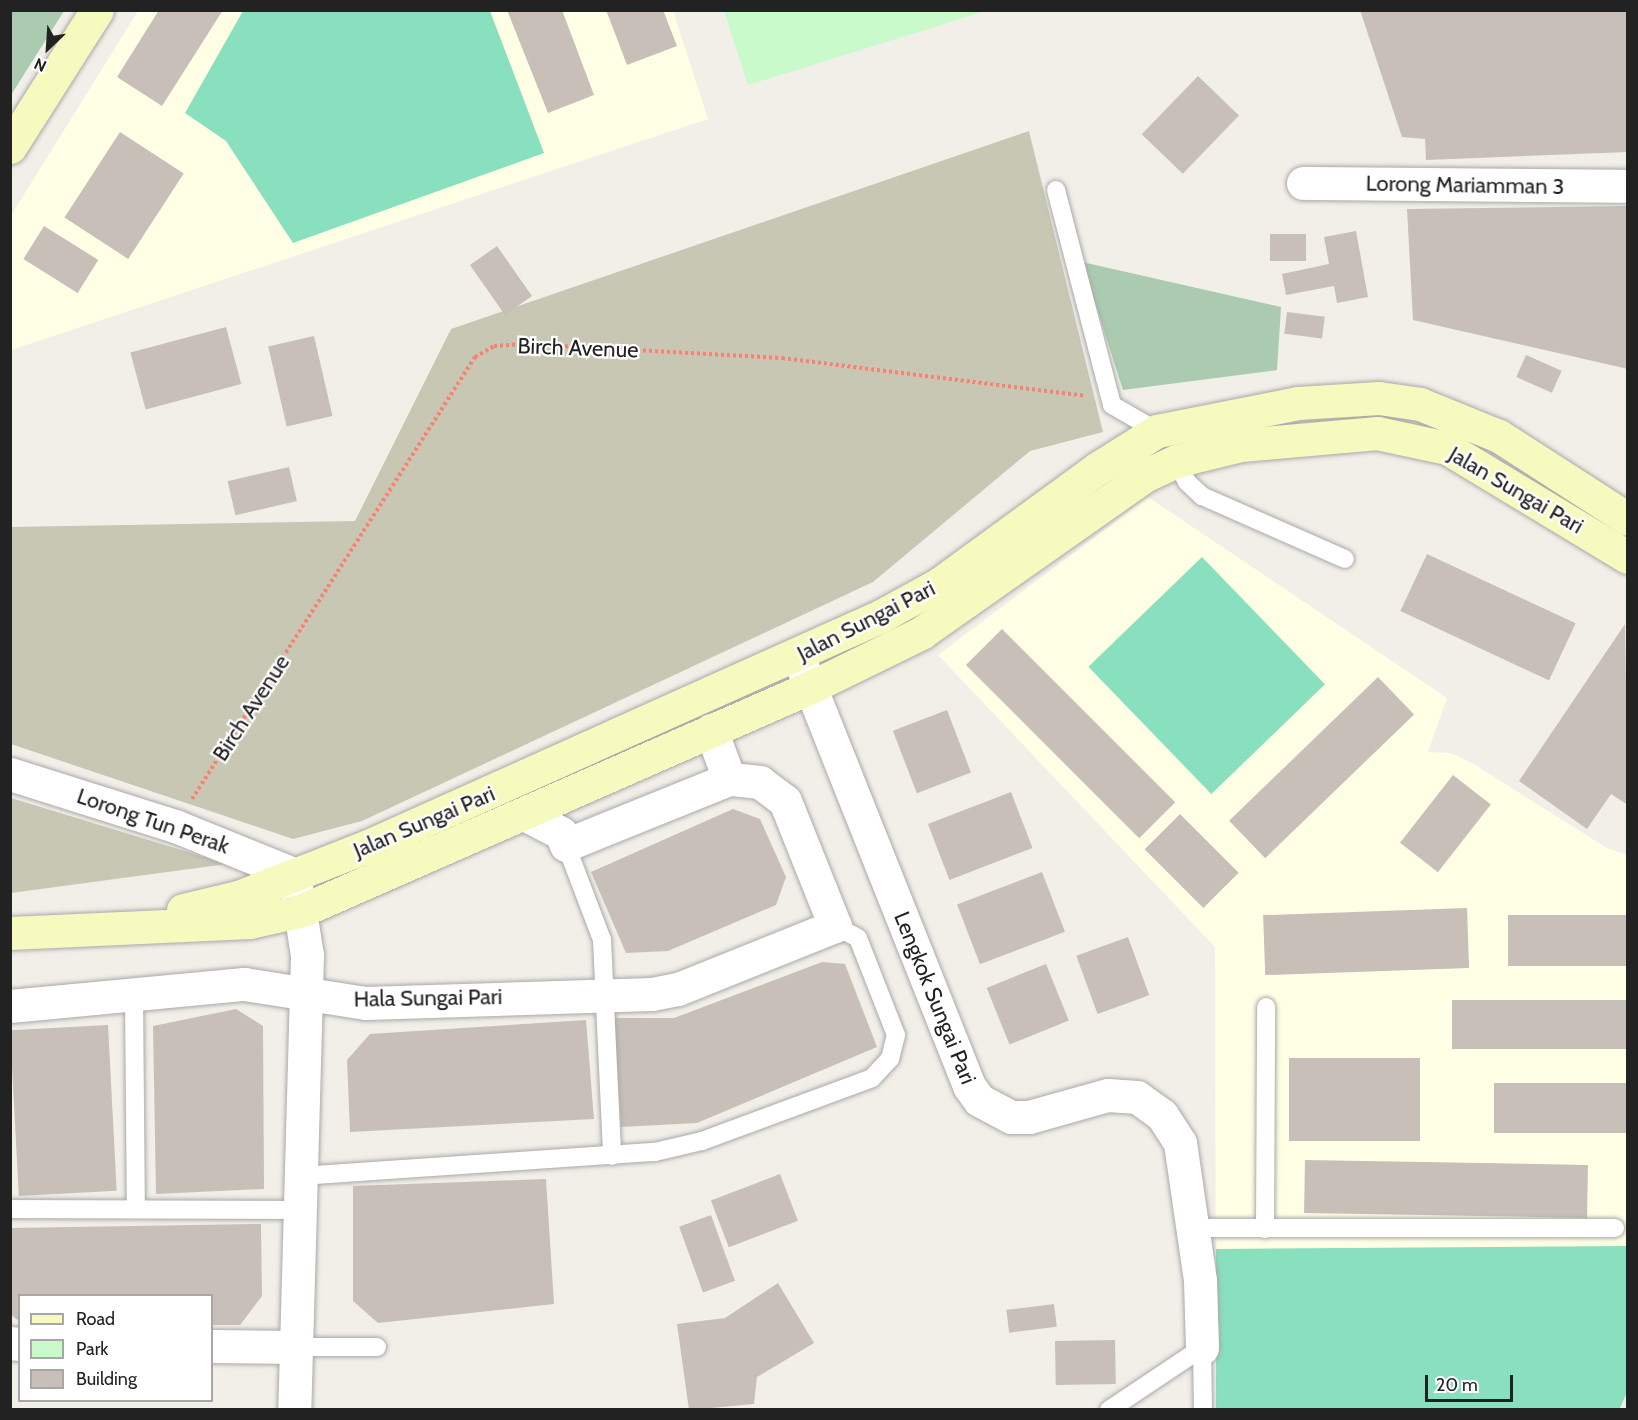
<!DOCTYPE html>
<html>
<head>
<meta charset="utf-8">
<style>
	body { margin:0 }
	#map { position:relative; width:1638px; height:1420px; overflow:hidden; background:#f2efe9; font-family:Cabin,sans-serif }
	div>[style] { position:absolute }
	.education>* { inset:0; background:#ffffe5 }
	.construction>* { inset:0; background:#c7c7b4 }
	.cemetery>* { inset:0; background:#aacbaf }
	.park>* { inset:0; background:#c8facc }
	.pitch>* { inset:0; background:#88e0be; transform-origin:0 0 }
	.building>* { inset:0; background:#c7bfb8; transform-origin:0 0 }
	.path>* { height:4px; margin-top:-2px; transform-origin:0; background:repeating-linear-gradient(90deg,#fa8072 0 3px,transparent 0 6px) }
	.roads { filter:drop-shadow(0 0 2px #a9a9a9) drop-shadow(0 0 2px #a9a9a9) }
	.service>* { height:18px; margin:-9px; padding:0 9px; transform-origin:9px; border-radius:9px; background:#fff }
	.minor>* { height:33px; margin:-16.5px; padding:0 16.5px; transform-origin:16.5px; border-radius:16.5px; background:#fff }
	.secondary>* { height:33px; margin:-16.5px; padding:0 16.5px; transform-origin:16.5px; border-radius:16.5px; background:#f7fabf }
	span { translate:-50% -50%; white-space:nowrap; text-align:center; line-height:1.15; -webkit-text-stroke:4.5px #fff; paint-order:stroke }
	.street-label { font-size:22px; color:#222 }
	.frame { position:absolute; inset:0; border:12px solid #222; pointer-events:none }
	.legend { position:absolute; left:18px; top:1294px; width:195px; height:108px; box-sizing:border-box; background:#fff; border:2px solid #a7a7a7; margin:0; padding:8px 10px; list-style:none; font-size:18px; color:#222 }
	.legend li { display:flex; align-items:center; gap:12px; height:30px }
	.legend b { width:30px; border:2px solid #a7a7a7 }
	.north { position:absolute; left:18px; top:18px; width:60px; height:60px; -webkit-text-stroke:4px #fff; paint-order:stroke; rotate:205deg; font-size:16px; font-weight:700; line-height:24px; text-align:center; color:#222 }
	.north::after { content:''; display:block; margin:auto; width:21px; height:27px; background:#222; clip-path:polygon(50% 0,100% 100%,50% 72%,0 100%) }
	.scale { position:absolute; left:1425px; top:1375px; width:88px; height:27px; box-sizing:border-box; border:3px solid #222; border-top:0; padding-left:8px; font-size:18px; line-height:21px; white-space:nowrap; color:#222; -webkit-text-stroke:4px #fff; paint-order:stroke }
</style>
</head>
<body>
<div id="map">
	<div class="education">
		<div style="clip-path:polygon(138px 11px,673px 11px,708px 119px,11px 350px,10px 217px)"></div>
		<div style="clip-path:polygon(1148px 497px,1447px 698px,1428px 752px,1450px 753px,1472px 763px,1607px 848px,1627px 855px,1628px 1393px,1619px 1409px,1216px 1409px,1215px 947px,938px 655px)"></div>
	</div>
	<div class="construction">
		<div style="clip-path:polygon(1029px 131px,1103px 432px,1030px 451px,873px 582px,362px 821px,293px 839px,11px 744px,11px 527px,355px 521px,451px 329px)"></div>
		<div style="clip-path:polygon(11px 798px,227px 864px,11px 893px)"></div>
	</div>
	<div class="cemetery">
		<div style="clip-path:polygon(11px 10px,64px 11px,11px 95px,10px 11px)"></div>
		<div style="clip-path:polygon(1082px 262px,1281px 307px,1277px 370px,1123px 390px)"></div>
	</div>
	<div class="park">
		<div style="clip-path:polygon(989px 10px,748px 85px,724px 11px,724px 10px)"></div>
	</div>
	<div class="pitch">
		<div style="clip-path:polygon(243px 11px,490px 11px,544px 153px,293px 243px,226px 141px,185px 113px)"></div>
		<div style="left:1202px;top:557px;width:177px;height:158px;rotate:46deg"></div>
		<div style="clip-path:polygon(1627px 1246px,1627px 1393px,1619px 1410px,1216px 1409px,1216px 1249px)"></div>
	</div>
	<div class="building">
		<div style="clip-path:polygon(159px 10px,223px 10px,162px 106px,117px 77px)"></div>
		<div style="clip-path:polygon(507px 10px,562px 10px,594px 95px,548px 113px)"></div>
		<div style="clip-path:polygon(606px 10px,663px 10px,677px 46px,627px 65px)"></div>
		<div style="clip-path:polygon(1360px 10px,1628px 10px,1628px 152px,1426px 160px,1425px 139px,1402px 137px)"></div>
		<div style="left:1198px;top:76px;width:57px;height:81px;rotate:44deg"></div>
		<div style="left:120px;top:132px;width:76px;height:102px;rotate:33deg"></div>
		<div style="clip-path:polygon(1628px 206px,1628px 369px,1413px 320px,1407px 209px)"></div>
		<div style="left:44px;top:226px;width:64px;height:39px;rotate:32deg"></div>
		<div style="clip-path:polygon(1356px 231px,1368px 297px,1337px 303px,1334px 286px,1286px 295px,1282px 274px,1329px 264px,1324px 237px)"></div>
		<div style="left:1270px;top:234px;width:36px;height:27px"></div>
		<div style="left:497px;top:246px;width:61px;height:33px;rotate:55deg"></div>
		<div style="left:1287px;top:312px;width:38px;height:22px;rotate:7deg"></div>
		<div style="left:226px;top:327px;width:59px;height:99px;rotate:75deg"></div>
		<div style="left:314px;top:336px;width:82px;height:47px;rotate:77deg"></div>
		<div style="left:1526px;top:355px;width:39px;height:24px;rotate:24deg"></div>
		<div style="left:289px;top:467px;width:35px;height:63px;rotate:77deg"></div>
		<div style="left:1427px;top:554px;width:164px;height:63px;rotate:25deg"></div>
		<div style="clip-path:polygon(1625px 624px,1628px 805px,1611px 794px,1587px 829px,1519px 781px)"></div>
		<div style="left:1002px;top:629px;width:245px;height:51px;rotate:45deg"></div>
		<div style="left:1378px;top:677px;width:52px;height:207px;rotate:46deg"></div>
		<div style="left:947px;top:710px;width:67px;height:58px;rotate:69deg"></div>
		<div style="left:1453px;top:775px;width:48px;height:86px;rotate:38deg"></div>
		<div style="left:1011px;top:792px;width:60px;height:89px;rotate:69deg"></div>
		<div style="clip-path:polygon(733px 809px,760px 819px,786px 877px,776px 905px,668px 951px,626px 953px,591px 872px)"></div>
		<div style="left:1180px;top:814px;width:83px;height:50px;rotate:45deg"></div>
		<div style="left:1042px;top:872px;width:64px;height:91px;rotate:69deg"></div>
		<div style="left:1467px;top:908px;width:60px;height:204px;rotate:88deg"></div>
		<div style="left:1508px;top:915px;width:120px;height:51px"></div>
		<div style="left:1128px;top:937px;width:62px;height:55px;rotate:70deg"></div>
		<div style="clip-path:polygon(822px 962px,845px 964px,877px 1047px,697px 1123px,621px 1127px,614px 1018px,674px 1018px)"></div>
		<div style="left:1046px;top:964px;width:61px;height:64px;rotate:68deg"></div>
		<div style="left:1628px;top:1000px;width:49px;height:176px;rotate:90deg"></div>
		<div style="clip-path:polygon(236px 1009px,263px 1026px,264px 1189px,156px 1194px,153px 1026px)"></div>
		<div style="clip-path:polygon(586px 1020px,594px 1119px,350px 1132px,347px 1060px,370px 1034px)"></div>
		<div style="left:108px;top:1025px;width:166px;height:98px;rotate:87deg"></div>
		<div style="left:1289px;top:1058px;width:131px;height:83px"></div>
		<div style="left:1494px;top:1083px;width:134px;height:50px"></div>
		<div style="left:1305px;top:1160px;width:283px;height:53px;rotate:1deg"></div>
		<div style="left:780px;top:1174px;width:50px;height:74px;rotate:69deg"></div>
		<div style="clip-path:polygon(546px 1179px,554px 1304px,378px 1323px,353px 1301px,353px 1186px)"></div>
		<div style="left:711px;top:1215px;width:70px;height:34px;rotate:70deg"></div>
		<div style="clip-path:polygon(261px 1224px,262px 1296px,240px 1325px,212px 1325px,212px 1296px,20px 1296px,20px 1322px,10px 1314px,10px 1228px)"></div>
		<div style="clip-path:polygon(778px 1283px,814px 1343px,757px 1377px,754px 1404px,689px 1410px,677px 1324px,725px 1318px)"></div>
		<div style="left:1054px;top:1304px;width:23px;height:48px;rotate:83deg"></div>
		<div style="left:1115px;top:1340px;width:44px;height:60px;rotate:89deg"></div>
	</div>
	<div class="path">
		<div style="left:192px;top:799px;width:525px;rotate:-57.37deg"></div>
		<div style="left:475px;top:357px;width:22px;rotate:-30deg"></div>
		<div style="left:494px;top:346px;width:29px;rotate:-4deg"></div>
		<div style="left:523px;top:344px;width:259px;rotate:3.1deg"></div>
		<div style="left:782px;top:358px;width:305px;rotate:7.1deg"></div>
	</div>
	<div class="roads">
		<div class="service">
			<div style="left:1056px;top:190px;width:222px;rotate:75.4deg"></div>
			<div style="left:1112px;top:405px;width:52px;rotate:30deg"></div>
			<div style="left:1176px;top:461px;width:24px;rotate:62deg"></div>
			<div style="left:1187px;top:482px;width:21px;rotate:43deg"></div>
			<div style="left:1202px;top:496px;width:156px;rotate:23.8deg"></div>
			<div style="left:566px;top:845px;width:102px;rotate:69.2deg"></div>
			<div style="left:602px;top:940px;width:216px;rotate:87.3deg"></div>
			<div style="left:134px;top:994px;width:215px;rotate:89.5deg"></div>
			<div style="left:300px;top:1176px;width:356px;rotate:-3.9deg"></div>
			<div style="left:655px;top:1152px;width:48px;rotate:-13.2deg"></div>
			<div style="left:702px;top:1141px;width:181px;rotate:-20.3deg"></div>
			<div style="left:872px;top:1078px;width:26px;rotate:-47deg"></div>
			<div style="left:890px;top:1059px;width:25px;rotate:-76deg"></div>
			<div style="left:896px;top:1035px;width:104px;rotate:-111.4deg"></div>
			<div style="left:858px;top:938px;width:26px;rotate:-152deg"></div>
			<div style="left:10px;top:1209px;width:289px;rotate:0.2deg"></div>
			<div style="left:1193px;top:1228px;width:422px"></div>
			<div style="left:1265px;top:1229px;width:222px;rotate:-89.7deg"></div>
			<div style="left:296px;top:1347px;width:81px"></div>
			<div style="left:1202px;top:1348px;width:62px;rotate:89.1deg"></div>
			<div style="left:1109px;top:1410px;width:112px;rotate:-33.7deg"></div>
		</div>
		<div class="minor">
			<div style="left:1303px;top:183px;width:325px;rotate:0.5deg"></div>
			<div style="left:798px;top:656px;width:463px;rotate:68.3deg"></div>
			<div style="left:969px;top:1086px;width:17px;rotate:54deg"></div>
			<div style="left:979px;top:1100px;width:36px;rotate:28deg"></div>
			<div style="left:1011px;top:1117px;width:18px"></div>
			<div style="left:1029px;top:1117px;width:82px;rotate:-15.6deg"></div>
			<div style="left:1108px;top:1095px;width:29px;rotate:4deg"></div>
			<div style="left:1137px;top:1097px;width:31px;rotate:36deg"></div>
			<div style="left:1162px;top:1115px;width:33px;rotate:57deg"></div>
			<div style="left:1180px;top:1143px;width:138px;rotate:81.7deg"></div>
			<div style="left:1200px;top:1280px;width:68px;rotate:88.3deg"></div>
			<div style="left:711px;top:730px;width:52px;rotate:69.8deg"></div>
			<div style="left:10px;top:774px;width:173px;rotate:17.5deg"></div>
			<div style="left:175px;top:826px;width:128px;rotate:22deg"></div>
			<div style="left:294px;top:874px;width:82px;rotate:80.9deg"></div>
			<div style="left:307px;top:955px;width:455px;rotate:91.6deg"></div>
			<div style="left:10px;top:1006px;width:235px;rotate:-5.4deg"></div>
			<div style="left:244px;top:984px;width:123px;rotate:8.9deg"></div>
			<div style="left:366px;top:1003px;width:286px;rotate:-1.8deg"></div>
			<div style="left:652px;top:994px;width:26px;rotate:-11deg"></div>
			<div style="left:678px;top:989px;width:169px;rotate:-21.9deg"></div>
			<div style="left:835px;top:926px;width:135px;rotate:-111.8deg"></div>
			<div style="left:785px;top:801px;width:31px;rotate:-143deg"></div>
			<div style="left:760px;top:782px;width:31px;rotate:-174deg"></div>
			<div style="left:729px;top:779px;width:176px;rotate:158deg"></div>
			<div style="left:566px;top:845px;width:13px;rotate:-113deg"></div>
			<div style="left:561px;top:833px;width:42px;rotate:-152.8deg"></div>
			<div style="left:10px;top:1343px;width:10px;rotate:6deg"></div>
			<div style="left:212px;top:1346px;width:84px;rotate:0.7deg"></div>
		</div>
		<div class="secondary">
			<div style="left:10px;top:147px;width:162px;rotate:-57.6deg"></div>
			<div style="left:183px;top:910px;width:57px;rotate:-13.3deg"></div>
			<div style="left:238px;top:897px;width:140px;rotate:-21.4deg"></div>
			<div style="left:368px;top:846px;width:562px;rotate:-24.15deg"></div>
			<div style="left:881px;top:616px;width:66px;rotate:-28.9deg"></div>
			<div style="left:939px;top:584px;width:197px;rotate:-36.1deg"></div>
			<div style="left:1098px;top:468px;width:70px;rotate:-32.1deg"></div>
			<div style="left:1157px;top:431px;width:144px;rotate:-11.2deg"></div>
			<div style="left:1298px;top:403px;width:81px;rotate:-3.5deg"></div>
			<div style="left:1379px;top:398px;width:41px;rotate:8.3deg"></div>
			<div style="left:1420px;top:404px;width:85px;rotate:22.1deg"></div>
			<div style="left:1499px;top:436px;width:153px;rotate:32.8deg"></div>
			<div style="left:10px;top:933px;width:240px;rotate:-2.6deg"></div>
			<div style="left:250px;top:922px;width:54px;rotate:-12.8deg"></div>
			<div style="left:303px;top:910px;width:555px;rotate:-23.7deg"></div>
			<div style="left:811px;top:687px;width:123px;rotate:-26.1deg"></div>
			<div style="left:921px;top:633px;width:273px;rotate:-35.1deg"></div>
			<div style="left:1144px;top:476px;width:35px;rotate:-25deg"></div>
			<div style="left:1176px;top:461px;width:67px;rotate:-13.8deg"></div>
			<div style="left:1241px;top:445px;width:137px;rotate:-5deg"></div>
			<div style="left:1377px;top:433px;width:72px;rotate:12.1deg"></div>
			<div style="left:1447px;top:448px;width:211px;rotate:31.1deg"></div>
		</div>
	</div>
	<div class="street-label">
		<span style="left:1465px;top:185px;rotate:1deg">Lorong Mariamman 3</span>
		<span style="left:578px;top:348px;rotate:2deg">Birch Avenue</span>
		<span style="left:1516px;top:490px;rotate:30deg">Jalan Sungai Pari</span>
		<span style="left:866px;top:621px;rotate:-27deg">Jalan Sungai Pari</span>
		<span style="left:251px;top:708px;rotate:-57deg">Birch Avenue</span>
		<span style="left:153px;top:821px;rotate:19deg">Lorong Tun Perak</span>
		<span style="left:424px;top:822px;rotate:-23deg">Jalan Sungai Pari</span>
		<span style="left:428px;top:998px;rotate:-1deg">Hala Sungai Pari</span>
		<span style="left:935px;top:998px;rotate:68deg">Lengkok Sungai Pari</span>
	</div>
	<div class="frame"></div>
	<ul class="legend">
	<li><b style="height:8px;background:#f7fabf"></b>Road</li>
	<li><b style="height:16px;background:#c8facc"></b>Park</li>
	<li><b style="height:16px;background:#c7bfb8"></b>Building</li>
	</ul>
	<div class="north">N</div>
	<div class="scale">20 m</div>
</div>
</body>
</html>
